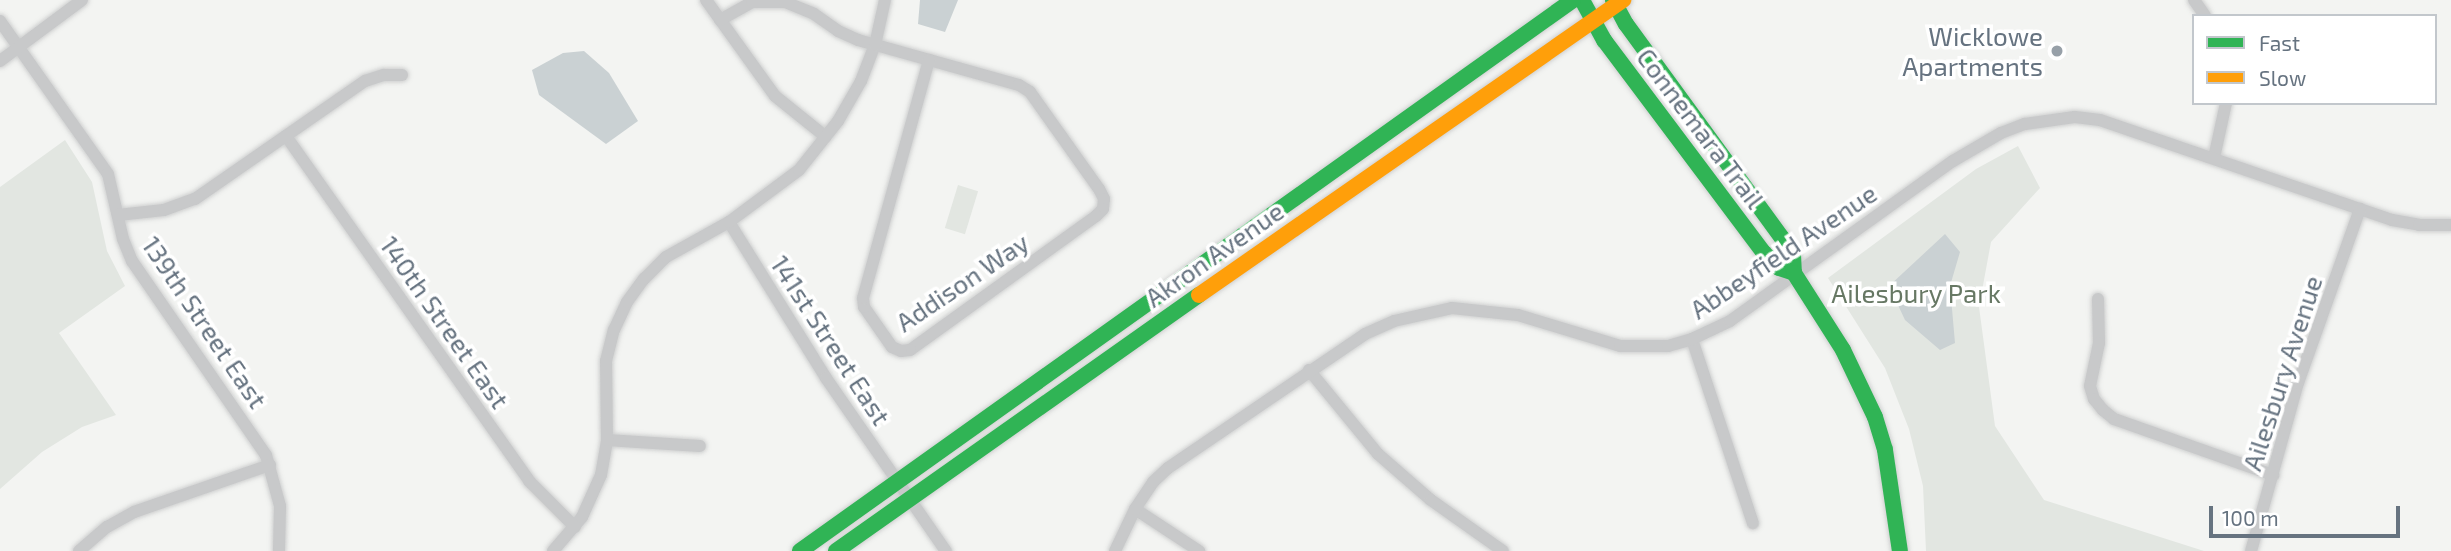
<!DOCTYPE html>
<html>
<head>
<meta charset="utf-8">
<style>
	body { margin:0 }
	#map { position:relative; width:2451px; height:551px; overflow:hidden; background:#f3f4f2; font-family:"Exo 2",sans-serif }
	div>[style] { position:absolute }
	.green>* { inset:0; background:#e2e6e1; transform-origin:0 0 }
	.water>* { inset:0; background:#cad1d3 }
	.roads { filter:drop-shadow(0 0 2px #cfd0d0) drop-shadow(0 0 2px #cfd0d0) }
	.street>* { height:12px; margin:-6px; padding:0 6px; transform-origin:6px; border-radius:6px; background:#c8c9ca }
	.fast>* { height:16px; margin:-8px; padding:0 8px; transform-origin:8px; border-radius:8px; background:#30b455 }
	.slow>* { height:16px; margin:-8px; padding:0 8px; transform-origin:8px; border-radius:8px; background:#ff9f0a }
	.dots>* { width:19px; height:19px; translate:-50% -50%; box-sizing:border-box; border:4px solid #fff; border-radius:50% }
	span { translate:-50% -50%; white-space:nowrap; text-align:center; line-height:1.15; -webkit-text-stroke:7px #fff; paint-order:stroke }
	.poi-label { font-size:26px; color:#667380 }
	.right { translate:-100% -50%; text-align:right }
	.street-label { font-size:26px; color:#667380 }
	.park-label { font-size:26px; color:#677864 }
	.legend { position:absolute; left:2192px; top:14px; width:245px; height:91px; box-sizing:border-box; background:#fff; border:2px solid #c2c7cc; margin:0; padding:9px 12px; list-style:none; font-size:21px; color:#667380 }
	.legend li { display:flex; align-items:center; gap:14px; height:35px }
	.legend b { width:35px; border:2px solid #c2c7cc }
	.scale { position:absolute; left:2209px; top:506px; width:191px; height:32px; box-sizing:border-box; border:4px solid #667380; border-top:0; padding-left:9px; font-size:21px; line-height:24px; white-space:nowrap; color:#667380; -webkit-text-stroke:5px #fff; paint-order:stroke }
</style>
</head>
<body>
<div id="map">
	<div class="green">
		<div style="clip-path:polygon(65px 140px,92px 182px,107px 251px,125px 286px,59px 333px,116px 415px,82px 427px,42px 452px,0 489px,0 187px)"></div>
		<div style="clip-path:polygon(2018px 146px,2040px 188px,1991px 242px,1979px 307px,1995px 426px,2044px 500px,2204px 551px,1926px 551px,1923px 486px,1909px 429px,1885px 368px,1828px 278px,1976px 169px)"></div>
		<div style="left:958px;top:185px;width:21px;height:45px;rotate:17deg"></div>
	</div>
	<div class="water">
		<div style="clip-path:polygon(920px 0,958px 0,945px 32px,918px 24px)"></div>
		<div style="clip-path:polygon(584px 51px,609px 73px,638px 121px,606px 144px,539px 95px,532px 70px,563px 53px)"></div>
		<div style="clip-path:polygon(1945px 234px,1960px 252px,1950px 286px,1955px 343px,1940px 350px,1905px 320px,1889px 286px)"></div>
	</div>
	<div class="roads">
		<div class="street">
			<div style="left:706px;top:0;width:118px;rotate:54.3deg"></div>
			<div style="left:775px;top:96px;width:65px;rotate:38.8deg"></div>
			<div style="left:2194px;top:0;width:19px;rotate:55deg"></div>
			<div style="left:720px;top:20px;width:37px;rotate:-29deg"></div>
			<div style="left:752px;top:2px;width:33px"></div>
			<div style="left:785px;top:2px;width:31px;rotate:22deg"></div>
			<div style="left:814px;top:14px;width:29px;rotate:35deg"></div>
			<div style="left:838px;top:31px;width:22px;rotate:24deg"></div>
			<div style="left:858px;top:40px;width:167px;rotate:15.6deg"></div>
			<div style="left:1019px;top:85px;width:13px;rotate:32deg"></div>
			<div style="left:1030px;top:92px;width:119px;rotate:54.6deg"></div>
			<div style="left:1099px;top:189px;width:11px;rotate:63deg"></div>
			<div style="left:1104px;top:199px;width:10px;rotate:96deg"></div>
			<div style="left:1103px;top:209px;width:10px;rotate:135deg"></div>
			<div style="left:1096px;top:216px;width:229px;rotate:144.2deg"></div>
			<div style="left:910px;top:350px;width:9px;rotate:174deg"></div>
			<div style="left:901px;top:351px;width:10px;rotate:-156deg"></div>
			<div style="left:892px;top:347px;width:49px;rotate:-125deg"></div>
			<div style="left:864px;top:307px;width:9px;rotate:-96deg"></div>
			<div style="left:863px;top:298px;width:247px;rotate:-74.5deg"></div>
			<div style="left:0;top:21px;width:187px;rotate:54.8deg"></div>
			<div style="left:108px;top:174px;width:67px;rotate:77deg"></div>
			<div style="left:123px;top:239px;width:24px;rotate:68deg"></div>
			<div style="left:132px;top:261px;width:236px;rotate:55.4deg"></div>
			<div style="left:266px;top:455px;width:53px;rotate:74.6deg"></div>
			<div style="left:280px;top:506px;width:45px;rotate:91.3deg"></div>
			<div style="left:0;top:61px;width:102px;rotate:-36.6deg"></div>
			<div style="left:286px;top:136px;width:422px;rotate:54.8deg"></div>
			<div style="left:529px;top:481px;width:65px;rotate:45deg"></div>
			<div style="left:2214px;top:158px;width:56px;rotate:-77.7deg"></div>
			<div style="left:118px;top:215px;width:46px;rotate:-6.2deg"></div>
			<div style="left:164px;top:210px;width:33px;rotate:-20deg"></div>
			<div style="left:195px;top:199px;width:207px;rotate:-34.8deg"></div>
			<div style="left:365px;top:81px;width:20px;rotate:-18deg"></div>
			<div style="left:384px;top:75px;width:18px"></div>
			<div style="left:729px;top:222px;width:184px;rotate:58.1deg"></div>
			<div style="left:826px;top:378px;width:211px;rotate:55.3deg"></div>
			<div style="left:2098px;top:299px;width:44px;rotate:88.7deg"></div>
			<div style="left:2099px;top:343px;width:44px;rotate:101.8deg"></div>
			<div style="left:2090px;top:386px;width:14px;rotate:73deg"></div>
			<div style="left:2094px;top:399px;width:14px;rotate:51deg"></div>
			<div style="left:2103px;top:410px;width:14px;rotate:39deg"></div>
			<div style="left:2114px;top:419px;width:169px;rotate:19.4deg"></div>
			<div style="left:1692px;top:339px;width:194px;rotate:71.7deg"></div>
			<div style="left:1309px;top:370px;width:109px;rotate:50.6deg"></div>
			<div style="left:1378px;top:454px;width:70px;rotate:41deg"></div>
			<div style="left:1431px;top:500px;width:88px;rotate:35.3deg"></div>
			<div style="left:607px;top:440px;width:93px;rotate:3.7deg"></div>
			<div style="left:1135px;top:509px;width:77px;rotate:33.3deg"></div>
			<div style="left:79px;top:551px;width:37px;rotate:-41deg"></div>
			<div style="left:107px;top:527px;width:31px;rotate:-29deg"></div>
			<div style="left:134px;top:512px;width:144px;rotate:-19.1deg"></div>
			<div style="left:553px;top:551px;width:45px;rotate:-49.5deg"></div>
			<div style="left:582px;top:517px;width:46px;rotate:-65.7deg"></div>
			<div style="left:601px;top:475px;width:36px;rotate:-80deg"></div>
			<div style="left:607px;top:440px;width:79px;rotate:-90.7deg"></div>
			<div style="left:606px;top:361px;width:32px;rotate:-76deg"></div>
			<div style="left:614px;top:330px;width:31px;rotate:-65deg"></div>
			<div style="left:627px;top:302px;width:29px;rotate:-54deg"></div>
			<div style="left:644px;top:279px;width:31px;rotate:-45deg"></div>
			<div style="left:666px;top:257px;width:72px;rotate:-29.1deg"></div>
			<div style="left:729px;top:222px;width:87px;rotate:-36.6deg"></div>
			<div style="left:799px;top:170px;width:63px;rotate:-51.5deg"></div>
			<div style="left:838px;top:121px;width:46px;rotate:-60.1deg"></div>
			<div style="left:861px;top:81px;width:39px;rotate:-69deg"></div>
			<div style="left:875px;top:45px;width:46px;rotate:-77.5deg"></div>
			<div style="left:1115px;top:551px;width:47px;rotate:-64.5deg"></div>
			<div style="left:1135px;top:509px;width:32px;rotate:-56deg"></div>
			<div style="left:1153px;top:482px;width:21px;rotate:-43deg"></div>
			<div style="left:1168px;top:468px;width:238px;rotate:-34.2deg"></div>
			<div style="left:1365px;top:334px;width:32px;rotate:-24deg"></div>
			<div style="left:1394px;top:321px;width:59px;rotate:-12.6deg"></div>
			<div style="left:1452px;top:308px;width:66px;rotate:6.1deg"></div>
			<div style="left:1518px;top:315px;width:107px;rotate:16.9deg"></div>
			<div style="left:1620px;top:346px;width:48px"></div>
			<div style="left:1668px;top:346px;width:25px;rotate:-16deg"></div>
			<div style="left:1692px;top:339px;width:42px;rotate:-25.3deg"></div>
			<div style="left:1730px;top:321px;width:274px;rotate:-35.7deg"></div>
			<div style="left:1953px;top:161px;width:56px;rotate:-30.3deg"></div>
			<div style="left:2001px;top:133px;width:26px;rotate:-21deg"></div>
			<div style="left:2025px;top:124px;width:50px;rotate:-8deg"></div>
			<div style="left:2075px;top:117px;width:25px;rotate:7deg"></div>
			<div style="left:2100px;top:120px;width:309px;rotate:18.9deg"></div>
			<div style="left:2392px;top:220px;width:27px;rotate:10deg"></div>
			<div style="left:2419px;top:225px;width:32px"></div>
			<div style="left:2251px;top:551px;width:174px;rotate:-74.4deg"></div>
			<div style="left:2298px;top:383px;width:185px;rotate:-70.4deg"></div>
		</div>
		<div class="fast">
			<div style="left:1582px;top:0;width:46px;rotate:61.2deg"></div>
			<div style="left:1604px;top:40px;width:266px;rotate:53.1deg"></div>
			<div style="left:1764px;top:253px;width:21px;rotate:45deg"></div>
			<div style="left:1779px;top:268px;width:16px;rotate:18deg"></div>
			<div style="left:1613px;top:0;width:27px;rotate:62deg"></div>
			<div style="left:1626px;top:24px;width:266px;rotate:53.9deg"></div>
			<div style="left:1783px;top:239px;width:19px;rotate:58deg"></div>
			<div style="left:1793px;top:255px;width:18px;rotate:87deg"></div>
			<div style="left:1794px;top:273px;width:91px;rotate:57.5deg"></div>
			<div style="left:1843px;top:350px;width:74px;rotate:64.5deg"></div>
			<div style="left:1875px;top:417px;width:34px;rotate:73deg"></div>
			<div style="left:1885px;top:450px;width:102px;rotate:81.6deg"></div>
			<div style="left:800px;top:551px;width:949px;rotate:-35.48deg"></div>
			<div style="left:836px;top:551px;width:444px;rotate:-35.2deg"></div>
		</div>
		<div class="slow">
			<div style="left:1199px;top:295px;width:517px;rotate:-34.83deg"></div>
		</div>
	</div>
	<div class="dots">
		<div style="left:2057px;top:51px;background:#97a0a8"></div>
	</div>
	<div class="poi-label">
		<span class="right" style="left:2043px;top:51px">Wicklowe<br>Apartments</span>
	</div>
	<div class="street-label">
		<span style="left:1701px;top:128px;rotate:53deg">Connemara Trail</span>
		<span style="left:1783px;top:251px;rotate:-34deg">Abbeyfield Avenue</span>
		<span style="left:1214px;top:254px;rotate:-35deg">Akron Avenue</span>
		<span style="left:962px;top:282px;rotate:-34deg">Addison Way</span>
		<span style="left:205px;top:322px;rotate:56deg">139th Street East</span>
		<span style="left:445px;top:322px;rotate:55deg">140th Street East</span>
		<span style="left:831px;top:340px;rotate:57deg">141st Street East</span>
		<span style="left:2282px;top:373px;rotate:-72deg">Ailesbury Avenue</span>
	</div>
	<div class="park-label">
		<span style="left:1916px;top:293px">Ailesbury Park</span>
	</div>
	<ul class="legend">
	<li><b style="height:9px;background:#30b455"></b>Fast</li>
	<li><b style="height:9px;background:#ff9f0a"></b>Slow</li>
	</ul>
	<div class="scale">100 m</div>
</div>
</body>
</html>
